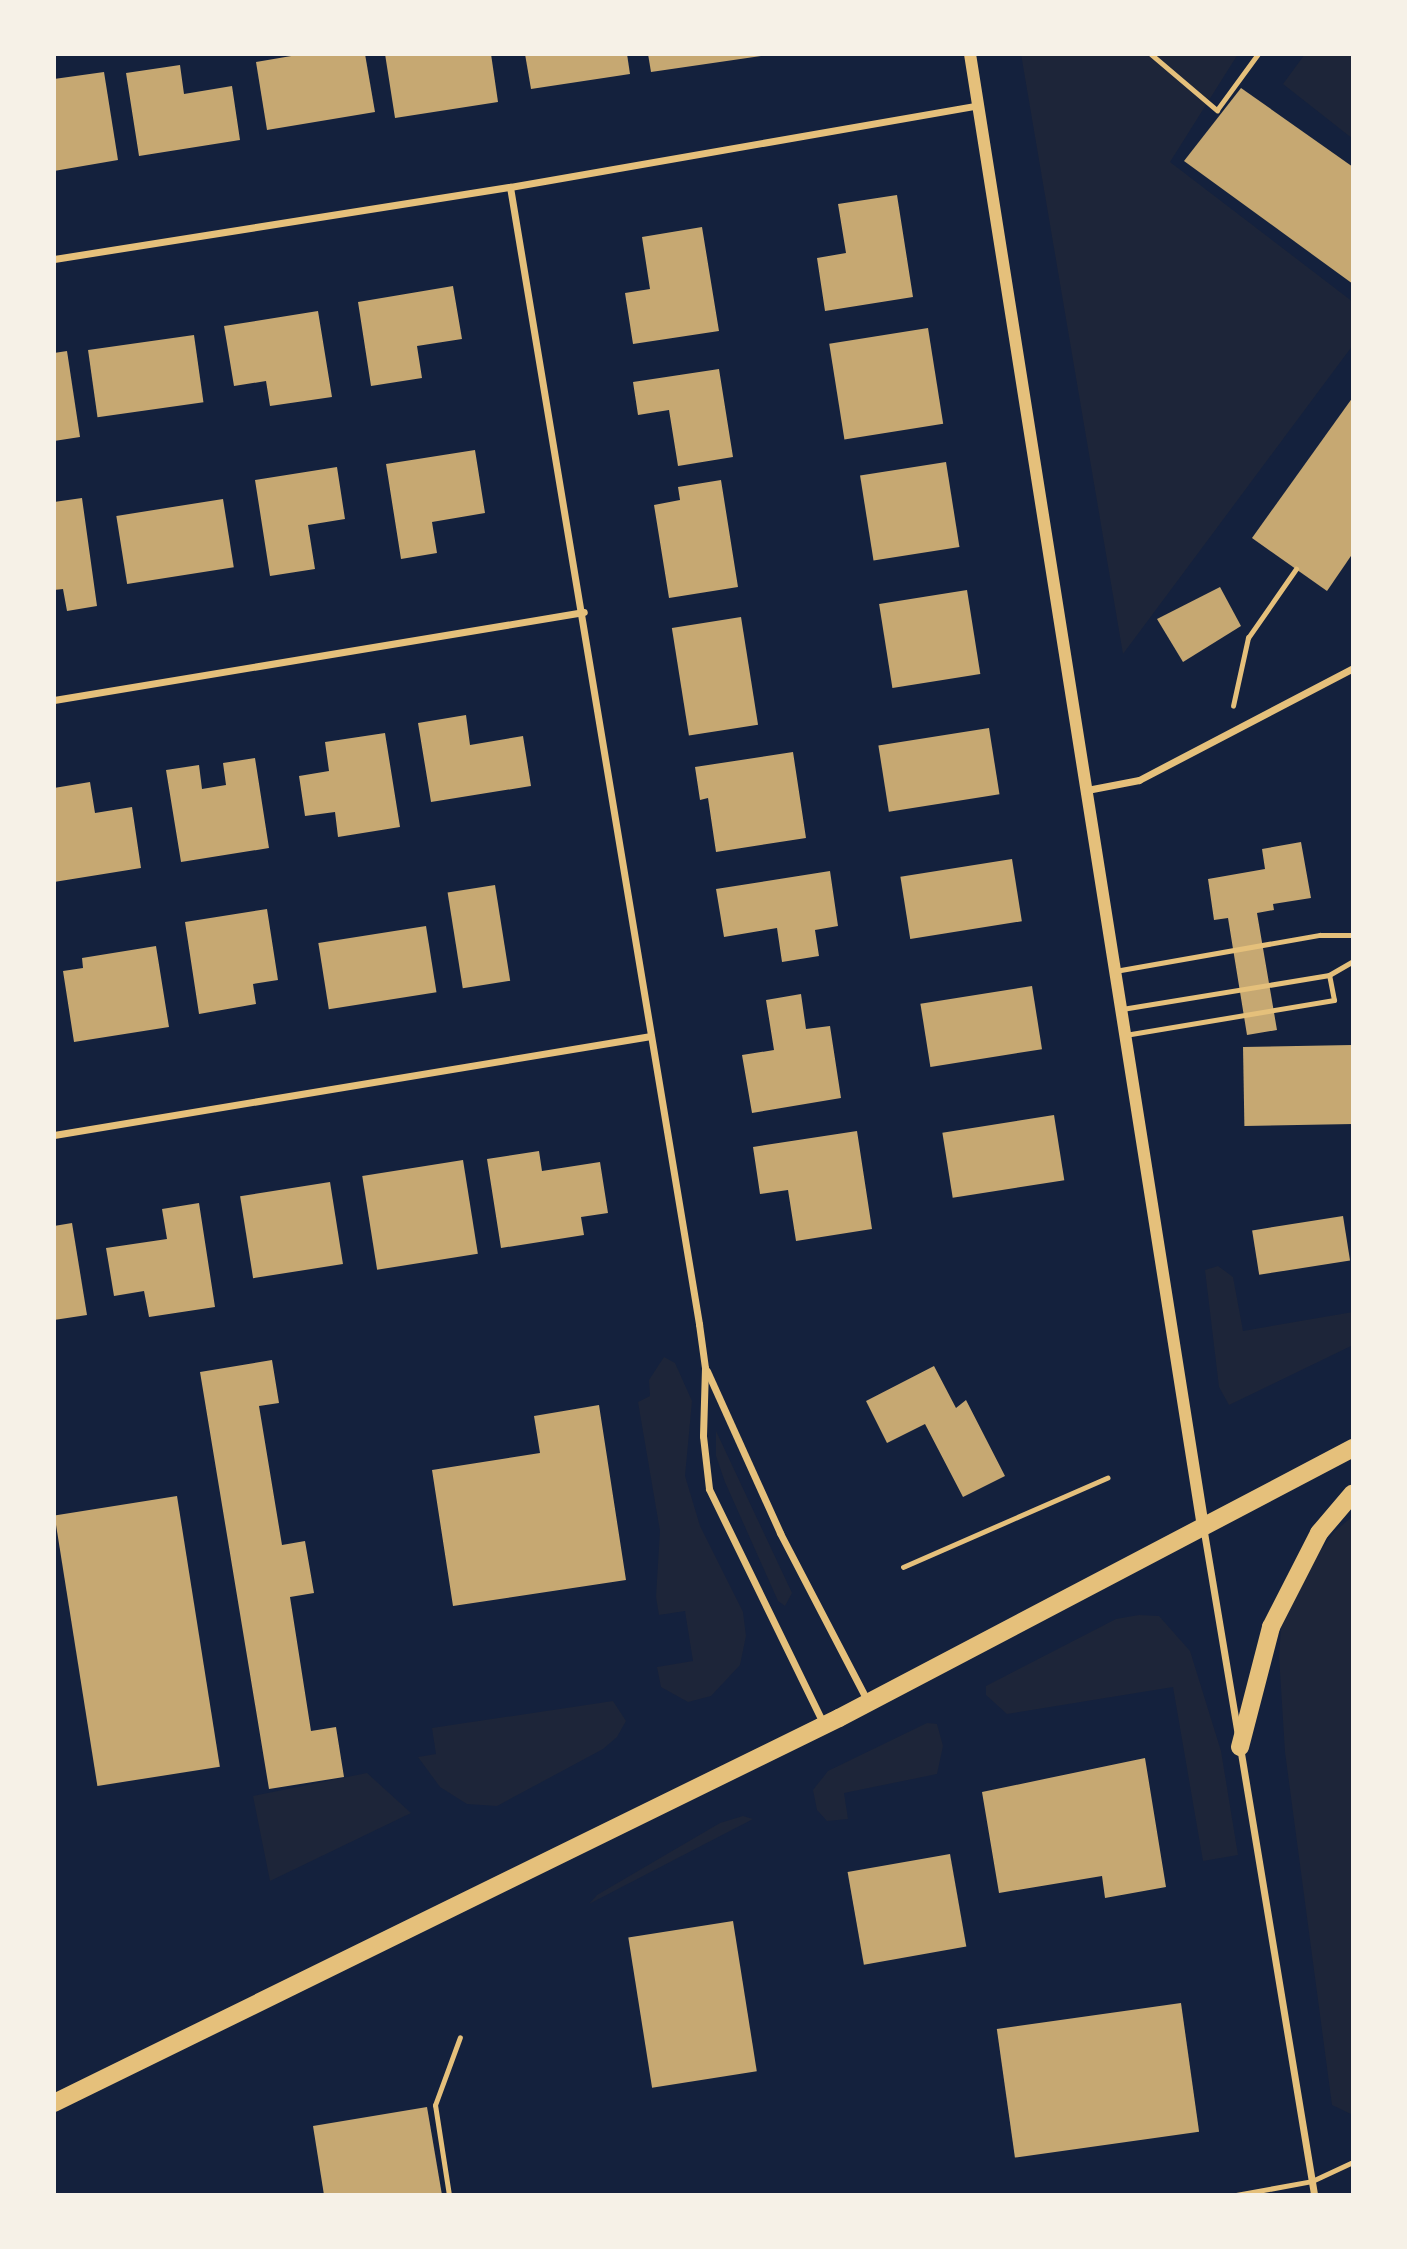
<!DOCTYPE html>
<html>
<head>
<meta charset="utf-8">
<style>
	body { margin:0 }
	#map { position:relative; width:1407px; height:2249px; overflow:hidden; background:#14213d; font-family:Commissioner,sans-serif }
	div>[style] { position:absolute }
	.green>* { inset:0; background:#1d2539 }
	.building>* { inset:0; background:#c6a872; transform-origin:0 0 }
	.path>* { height:4.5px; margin:-2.25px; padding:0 2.25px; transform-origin:2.25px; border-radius:2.25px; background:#e5c07b }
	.service>* { height:5px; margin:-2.5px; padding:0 2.5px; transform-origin:2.5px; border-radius:2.5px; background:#e5c07b }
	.minor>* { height:7px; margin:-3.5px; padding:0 3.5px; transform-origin:3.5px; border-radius:3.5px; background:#e5c07b }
	.tertiary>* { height:12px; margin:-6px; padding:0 6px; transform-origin:6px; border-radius:6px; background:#e5c07b }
	.primary>* { height:18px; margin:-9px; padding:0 9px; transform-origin:9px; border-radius:9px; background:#e5c07b }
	span { translate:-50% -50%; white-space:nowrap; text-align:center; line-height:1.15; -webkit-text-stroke:7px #f6f1e7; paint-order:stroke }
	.frame { position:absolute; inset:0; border:56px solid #f6f1e7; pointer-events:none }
</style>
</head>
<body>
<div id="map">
	<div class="green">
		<div style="clip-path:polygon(1021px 54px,1238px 54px,1170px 162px,1353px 302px,1353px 345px,1123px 654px)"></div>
		<div style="clip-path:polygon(1305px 54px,1353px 54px,1353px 139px,1283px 84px)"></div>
		<div style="clip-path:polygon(1218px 1266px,1233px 1277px,1243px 1331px,1353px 1312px,1353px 1345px,1229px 1405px,1219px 1387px,1205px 1270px)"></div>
		<div style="clip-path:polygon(664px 1357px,675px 1363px,692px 1401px,685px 1476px,700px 1526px,743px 1612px,746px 1636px,740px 1665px,711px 1696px,688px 1702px,661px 1687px,657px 1667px,693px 1661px,685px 1611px,659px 1615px,656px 1597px,660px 1531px,638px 1402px,650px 1396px,649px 1380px)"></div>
		<div style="clip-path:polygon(716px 1431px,792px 1593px,785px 1606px,778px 1601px,725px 1482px,716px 1456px)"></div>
		<div style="clip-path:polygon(1353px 1516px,1353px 2115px,1332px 2105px,1285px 1752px,1279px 1656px,1281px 1628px,1311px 1564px,1335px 1531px)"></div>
		<div style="clip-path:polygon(1139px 1615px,1159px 1616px,1190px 1651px,1221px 1751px,1238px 1855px,1203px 1861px,1173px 1687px,1007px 1714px,986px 1695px,986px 1686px,1116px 1619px)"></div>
		<div style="clip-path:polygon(613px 1701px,626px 1721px,617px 1737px,603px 1749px,497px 1806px,467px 1804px,440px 1787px,418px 1757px,436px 1754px,432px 1728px)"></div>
		<div style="clip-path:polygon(927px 1723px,937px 1724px,943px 1746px,937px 1774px,844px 1793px,848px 1819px,827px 1821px,817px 1810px,813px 1790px,828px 1771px)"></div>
		<div style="clip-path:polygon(367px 1773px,411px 1813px,270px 1881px,253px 1796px)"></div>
		<div style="clip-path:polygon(743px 1816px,753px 1819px,589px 1904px,597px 1895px,720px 1823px)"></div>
	</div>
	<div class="building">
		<div style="clip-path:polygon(303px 54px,365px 54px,375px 112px,267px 130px,256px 62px)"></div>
		<div style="clip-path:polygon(385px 54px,491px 54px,498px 102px,395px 118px)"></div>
		<div style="clip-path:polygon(525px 54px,627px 54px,630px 74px,531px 89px)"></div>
		<div style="clip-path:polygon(648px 54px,761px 54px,761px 56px,651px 72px)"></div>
		<div style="clip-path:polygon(180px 65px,184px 94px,232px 86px,240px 140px,139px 156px,126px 73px)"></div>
		<div style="clip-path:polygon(104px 72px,118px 160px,54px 171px,54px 79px)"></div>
		<div style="clip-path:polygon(1241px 88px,1353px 167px,1353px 284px,1184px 161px)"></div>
		<div style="clip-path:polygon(897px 195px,913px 297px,825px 311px,817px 258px,846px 253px,838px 204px)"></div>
		<div style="clip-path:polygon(702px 227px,719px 331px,633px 344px,625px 293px,650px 289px,642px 237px)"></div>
		<div style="clip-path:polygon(453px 286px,462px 339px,417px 346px,422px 378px,371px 386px,358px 302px)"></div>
		<div style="clip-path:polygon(318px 311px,332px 397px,270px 406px,266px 381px,234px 386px,224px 326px)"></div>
		<div style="left:928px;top:328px;width:97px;height:100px;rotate:81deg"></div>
		<div style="left:194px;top:335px;width:68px;height:107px;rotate:82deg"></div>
		<div style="clip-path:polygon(67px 351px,80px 437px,54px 441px,54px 353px)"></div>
		<div style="clip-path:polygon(719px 369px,733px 457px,678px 466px,669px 410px,638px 415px,633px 382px)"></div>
		<div style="clip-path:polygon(1353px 397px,1353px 553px,1327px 591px,1252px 538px)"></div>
		<div style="clip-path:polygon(475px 450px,485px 513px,432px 522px,437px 553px,401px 559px,386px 464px)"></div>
		<div style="left:946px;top:462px;width:86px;height:87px;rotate:81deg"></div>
		<div style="clip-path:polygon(337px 467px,345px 519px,308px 525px,315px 569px,270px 576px,255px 480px)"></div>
		<div style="clip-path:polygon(721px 480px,738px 587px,669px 598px,654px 505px,680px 500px,678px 487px)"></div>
		<div style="clip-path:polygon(82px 498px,97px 606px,67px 611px,63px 589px,54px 590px,54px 502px)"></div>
		<div style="left:223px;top:499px;width:69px;height:108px;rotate:81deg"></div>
		<div style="clip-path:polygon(1220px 587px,1241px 626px,1183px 662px,1157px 619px)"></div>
		<div style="left:967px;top:590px;width:85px;height:89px;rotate:81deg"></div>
		<div style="left:741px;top:617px;width:109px;height:70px;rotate:81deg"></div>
		<div style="clip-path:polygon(466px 715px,470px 745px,523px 736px,531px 786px,431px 802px,418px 723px)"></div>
		<div style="left:989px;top:728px;width:67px;height:112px;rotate:81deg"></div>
		<div style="clip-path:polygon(385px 733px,400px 827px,338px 837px,335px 812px,305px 816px,299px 776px,329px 771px,325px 742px)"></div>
		<div style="clip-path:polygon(793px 752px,806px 838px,716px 852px,708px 798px,700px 800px,695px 767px)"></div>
		<div style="clip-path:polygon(255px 758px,269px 848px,181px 862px,166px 770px,199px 765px,202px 789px,226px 785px,223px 763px)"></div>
		<div style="clip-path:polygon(90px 782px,95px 813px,132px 807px,141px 868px,54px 882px,54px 788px)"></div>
		<div style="clip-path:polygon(1301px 842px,1311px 898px,1273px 904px,1274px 910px,1257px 913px,1277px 1030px,1247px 1035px,1228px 918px,1214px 920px,1208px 879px,1265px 869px,1262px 849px)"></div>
		<div style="left:1012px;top:859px;width:63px;height:113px;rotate:81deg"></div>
		<div style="clip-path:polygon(830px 871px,838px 926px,815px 930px,819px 956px,782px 962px,777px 928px,724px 937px,716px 889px)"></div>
		<div style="left:495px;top:885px;width:97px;height:48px;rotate:81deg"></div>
		<div style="clip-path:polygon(267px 909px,278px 980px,253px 984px,256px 1004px,199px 1014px,185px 922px)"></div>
		<div style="left:426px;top:926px;width:67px;height:109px;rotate:81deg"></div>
		<div style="clip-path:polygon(156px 946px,169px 1027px,74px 1042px,63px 971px,83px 968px,82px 958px)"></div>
		<div style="left:1032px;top:986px;width:64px;height:113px;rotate:81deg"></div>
		<div style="clip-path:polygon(801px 994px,806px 1029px,830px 1026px,841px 1098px,752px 1113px,742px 1055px,774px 1050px,766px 1000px)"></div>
		<div style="left:1352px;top:1045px;width:79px;height:109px;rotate:89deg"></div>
		<div style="left:1054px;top:1115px;width:66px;height:113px;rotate:81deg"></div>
		<div style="clip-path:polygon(857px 1131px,872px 1229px,796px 1241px,788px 1190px,760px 1194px,753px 1147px)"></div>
		<div style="clip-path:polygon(539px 1151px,542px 1171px,600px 1162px,608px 1213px,581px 1217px,584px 1235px,501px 1248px,487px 1159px)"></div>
		<div style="left:463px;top:1160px;width:95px;height:102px;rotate:81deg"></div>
		<div style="left:330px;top:1182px;width:83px;height:91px;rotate:81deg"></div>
		<div style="clip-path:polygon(199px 1203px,215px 1307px,149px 1317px,144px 1291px,114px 1296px,106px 1248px,167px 1239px,162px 1209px)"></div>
		<div style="left:1343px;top:1216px;width:45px;height:92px;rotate:81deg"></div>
		<div style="clip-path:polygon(72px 1223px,87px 1315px,54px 1320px,54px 1226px)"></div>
		<div style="clip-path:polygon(272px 1360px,279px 1403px,259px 1406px,282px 1545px,305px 1541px,314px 1593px,290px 1597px,311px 1731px,336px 1727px,344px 1777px,269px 1789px,200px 1372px)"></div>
		<div style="clip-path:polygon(934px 1366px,956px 1408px,966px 1400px,1005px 1476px,963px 1497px,925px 1424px,887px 1443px,866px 1401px)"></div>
		<div style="clip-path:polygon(599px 1405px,626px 1580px,453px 1606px,432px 1470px,540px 1453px,534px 1416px)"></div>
		<div style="left:177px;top:1496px;width:274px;height:124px;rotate:81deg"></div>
		<div style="clip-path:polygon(1145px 1758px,1166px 1887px,1105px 1898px,1102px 1876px,999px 1893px,982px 1792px)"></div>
		<div style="left:950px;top:1854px;width:94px;height:104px;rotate:80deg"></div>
		<div style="left:733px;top:1921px;width:152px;height:106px;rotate:81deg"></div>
		<div style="left:1181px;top:2003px;width:130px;height:186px;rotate:82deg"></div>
		<div style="clip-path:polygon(427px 2107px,442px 2195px,324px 2195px,313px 2126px)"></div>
	</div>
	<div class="path">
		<div style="left:1151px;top:54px;width:87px;rotate:40.3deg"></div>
		<div style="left:1217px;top:110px;width:69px;rotate:-53.8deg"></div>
		<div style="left:1233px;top:706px;width:70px;rotate:-77.6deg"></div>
		<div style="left:1248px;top:638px;width:84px;rotate:-55.2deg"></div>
		<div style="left:903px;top:1567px;width:223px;rotate:-23.6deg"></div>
	</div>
	<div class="service">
		<div style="left:1115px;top:971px;width:208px;rotate:-10deg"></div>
		<div style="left:1320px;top:935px;width:33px"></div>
		<div style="left:1122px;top:1009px;width:210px;rotate:-9.3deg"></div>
		<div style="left:1125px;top:1035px;width:212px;rotate:-9.5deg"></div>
		<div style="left:1334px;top:1000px;width:25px;rotate:-101deg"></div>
		<div style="left:1329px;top:975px;width:28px;rotate:-30deg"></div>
		<div style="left:449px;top:2195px;width:91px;rotate:-98.8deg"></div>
		<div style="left:435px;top:2105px;width:72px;rotate:-69.8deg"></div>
		<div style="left:1236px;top:2195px;width:77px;rotate:-10.4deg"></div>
		<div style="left:1312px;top:2181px;width:45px;rotate:-24.9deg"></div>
	</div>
	<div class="minor">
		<div style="left:510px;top:187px;width:1153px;rotate:80.56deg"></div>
		<div style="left:699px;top:1324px;width:44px;rotate:82.2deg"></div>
		<div style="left:705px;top:1368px;width:68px;rotate:91.7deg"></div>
		<div style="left:703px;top:1436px;width:53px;rotate:83.5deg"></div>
		<div style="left:709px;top:1489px;width:263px;rotate:64deg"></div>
		<div style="left:54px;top:259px;width:462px;rotate:-9deg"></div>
		<div style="left:510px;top:187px;width:475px;rotate:-9.9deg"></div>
		<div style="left:54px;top:700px;width:537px;rotate:-9.43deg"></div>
		<div style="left:1087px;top:790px;width:53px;rotate:-10.9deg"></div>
		<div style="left:1139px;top:780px;width:242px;rotate:-27.6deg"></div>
		<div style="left:54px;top:1135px;width:605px;rotate:-9.42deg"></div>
		<div style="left:707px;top:1371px;width:178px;rotate:65.7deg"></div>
		<div style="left:780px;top:1533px;width:191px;rotate:62.5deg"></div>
		<div style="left:1203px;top:1526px;width:212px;rotate:80.5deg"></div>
		<div style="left:1240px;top:1747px;width:454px;rotate:80.6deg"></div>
	</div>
	<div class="tertiary">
		<div style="left:970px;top:54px;width:1490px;rotate:81.01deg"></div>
	</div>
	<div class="primary">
		<div style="left:1240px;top:1747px;width:124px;rotate:-75.5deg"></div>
		<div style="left:1271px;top:1627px;width:106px;rotate:-62.9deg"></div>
		<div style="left:1319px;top:1533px;width:52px;rotate:-49.6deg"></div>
		<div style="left:54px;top:2103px;width:874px;rotate:-26.13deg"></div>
		<div style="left:839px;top:1718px;width:581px;rotate:-27.71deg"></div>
	</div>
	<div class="frame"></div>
</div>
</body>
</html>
